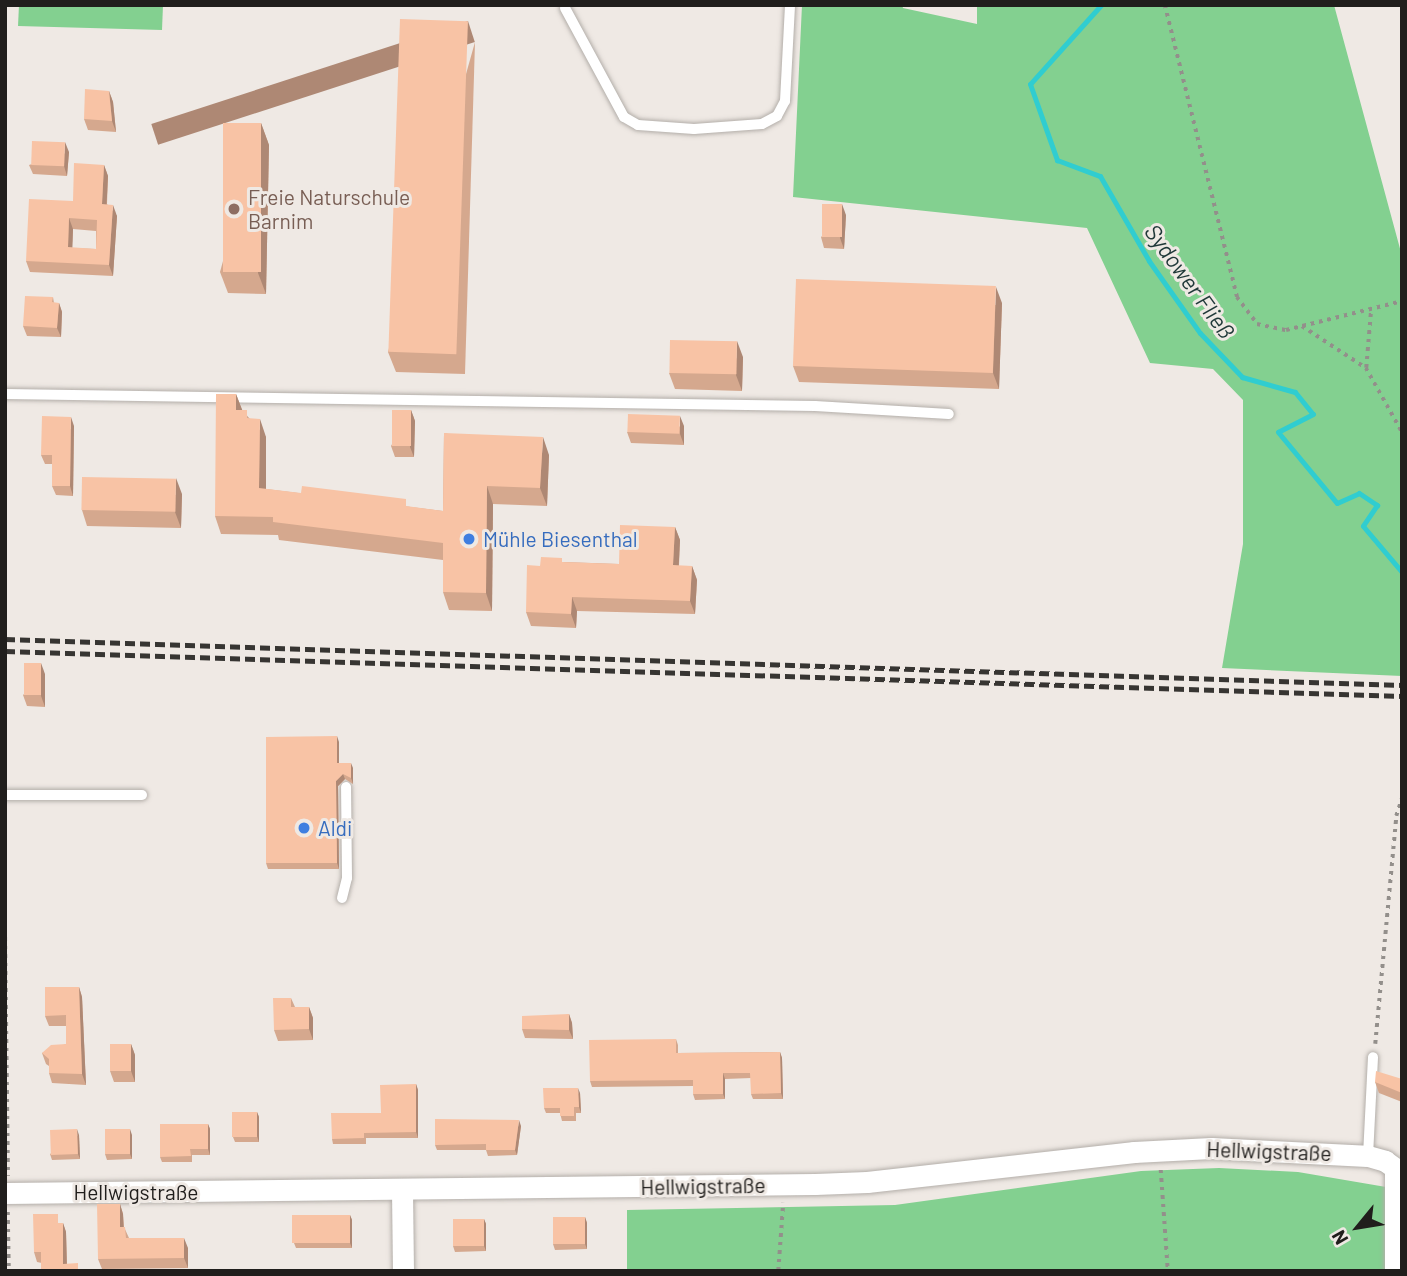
<!DOCTYPE html>
<html>
<head>
<meta charset="utf-8">
<style>
	body { margin:0 }
	#map { position:relative; width:1407px; height:1276px; overflow:hidden; background:#efe9e4; font-family:Barlow,sans-serif }
	div>[style] { position:absolute }
	.green>* { inset:0; background:#83d090 }
	.stream>* { height:5px; margin:-2.5px; padding:0 2.5px; transform-origin:2.5px; border-radius:2.5px; background:#30cdd0 }
	.path>* { height:3.5px; margin-top:-1.75px; transform-origin:0; background:repeating-linear-gradient(90deg,#938f8b 0 3.5px,transparent 0 8.5px) }
	.roads { filter:drop-shadow(0 0 2px #b3aea9) drop-shadow(0 0 2px #b3aea9) }
	.service>* { height:10px; margin:-5px; padding:0 5px; transform-origin:5px; border-radius:5px; background:#fff }
	.minor>* { height:21px; margin:-10.5px; padding:0 10.5px; transform-origin:10.5px; border-radius:10.5px; background:#fff }
	.rail>* { height:5px; margin-top:-2.5px; transform-origin:0; background:repeating-linear-gradient(90deg,#373532 0 10px,transparent 0 15px) }
	.wall>* { inset:0; background:#d5a88e }
	.shaded-wall>* { inset:0; background:#ae8874; transform-origin:0 0 }
	.building>* { inset:0; background:#f8c3a5; transform-origin:0 0 }
	.dots>* { width:19px; height:19px; translate:-50% -50%; box-sizing:border-box; border:4px solid #efe9e4; border-radius:50% }
	span { translate:-50% -50%; white-space:nowrap; text-align:center; line-height:1.15; -webkit-text-stroke:6px #efe9e4; paint-order:stroke }
	.education-label { font-size:21px; color:#785e54 }
	.left { translate:0 -50%; text-align:left }
	.shop-label { font-size:21px; color:#366cbe }
	.street-label { font-size:21px; color:#201e1c }
	.water-label { font-size:23px; color:#1f3838; font-style:italic }
	.frame { position:absolute; inset:0; border:7px solid #201e1c; pointer-events:none }
	.north { position:absolute; left:1323px; top:1192px; width:70px; height:70px; -webkit-text-stroke:5px #efe9e4; paint-order:stroke; rotate:240deg; font-size:19px; font-weight:700; line-height:28px; text-align:center; color:#201e1c }
	.north::after { content:''; display:block; margin:auto; width:24px; height:32px; background:#201e1c; clip-path:polygon(50% 0,100% 100%,50% 72%,0 100%) }
</style>
</head>
<body>
<div id="map">
	<div class="green">
		<div style="clip-path:polygon(19px 5px,163px 5px,162px 30px,18px 26px)"></div>
		<div style="clip-path:polygon(802px 5px,902px 5px,903px 8px,977px 24px,977px 5px,1334px 5px,1402px 256px,1402px 676px,1222px 668px,1243px 544px,1243px 400px,1213px 369px,1150px 363px,1087px 228px,793px 197px)"></div>
		<div style="clip-path:polygon(1219px 1168px,1298px 1172px,1386px 1187px,1386px 1271px,627px 1271px,627px 1210px,895px 1205px,1141px 1171px)"></div>
	</div>
	<div class="stream">
		<div style="left:1101px;top:5px;width:106px;rotate:131.9deg"></div>
		<div style="left:1030px;top:84px;width:81px;rotate:70.4deg"></div>
		<div style="left:1057px;top:160px;width:46px;rotate:20.4deg"></div>
		<div style="left:1100px;top:176px;width:98px;rotate:60deg"></div>
		<div style="left:1149px;top:261px;width:88px;rotate:54.7deg"></div>
		<div style="left:1200px;top:333px;width:61px;rotate:46.3deg"></div>
		<div style="left:1242px;top:377px;width:55px;rotate:15.8deg"></div>
		<div style="left:1295px;top:392px;width:28px;rotate:51deg"></div>
		<div style="left:1313px;top:414px;width:39px;rotate:153deg"></div>
		<div style="left:1278px;top:432px;width:92px;rotate:50.3deg"></div>
		<div style="left:1337px;top:503px;width:24px;rotate:-24deg"></div>
		<div style="left:1359px;top:493px;width:22px;rotate:34deg"></div>
		<div style="left:1377px;top:505px;width:25px;rotate:124deg"></div>
		<div style="left:1363px;top:526px;width:60px;rotate:49.7deg"></div>
	</div>
	<div class="path">
		<div style="left:1165px;top:5px;width:301px;rotate:76.1deg"></div>
		<div style="left:1237px;top:297px;width:34px;rotate:53deg"></div>
		<div style="left:1257px;top:324px;width:30px;rotate:12deg"></div>
		<div style="left:1286px;top:330px;width:120px;rotate:-14deg"></div>
		<div style="left:1302px;top:326px;width:77px;rotate:33.3deg"></div>
		<div style="left:1366px;top:368px;width:73px;rotate:60.6deg"></div>
		<div style="left:1366px;top:368px;width:59px;rotate:-85.2deg"></div>
		<div style="left:5px;top:912px;width:264px;rotate:89.3deg"></div>
		<div style="left:1375px;top:1044px;width:229px;rotate:-84.7deg"></div>
		<div style="left:1396px;top:816px;width:19px;rotate:-72deg"></div>
		<div style="left:1161px;top:1170px;width:101px;rotate:86deg"></div>
		<div style="left:8px;top:1212px;width:59px;rotate:89deg"></div>
		<div style="left:778px;top:1271px;width:68px;rotate:-85.8deg"></div>
	</div>
	<div class="roads">
		<div class="service">
			<div style="left:565px;top:8px;width:124px;rotate:61.6deg"></div>
			<div style="left:624px;top:117px;width:16px;rotate:30deg"></div>
			<div style="left:638px;top:125px;width:56px;rotate:4.1deg"></div>
			<div style="left:694px;top:129px;width:68px;rotate:-4.2deg"></div>
			<div style="left:762px;top:124px;width:17px;rotate:-28deg"></div>
			<div style="left:777px;top:116px;width:17px;rotate:-62deg"></div>
			<div style="left:785px;top:101px;width:96px;rotate:-87deg"></div>
			<div style="left:5px;top:394px;width:810px;rotate:0.85deg"></div>
			<div style="left:815px;top:406px;width:134px;rotate:3.4deg"></div>
			<div style="left:5px;top:795px;width:137px"></div>
			<div style="left:342px;top:898px;width:21px;rotate:-76deg"></div>
			<div style="left:347px;top:878px;width:91px;rotate:-90.6deg"></div>
			<div style="left:1368px;top:1156px;width:99px;rotate:-87.1deg"></div>
		</div>
		<div class="minor">
			<div style="left:1395px;top:1171px;width:100px;rotate:90deg"></div>
			<div style="left:402px;top:1190px;width:81px;rotate:89.3deg"></div>
			<div style="left:5px;top:1193px;width:810px;rotate:-0.64deg"></div>
			<div style="left:815px;top:1184px;width:52px;rotate:-2.2deg"></div>
			<div style="left:867px;top:1182px;width:269px;rotate:-6.4deg"></div>
			<div style="left:1134px;top:1152px;width:77px;rotate:-3deg"></div>
			<div style="left:1211px;top:1148px;width:157px;rotate:2.9deg"></div>
			<div style="left:1368px;top:1156px;width:18px;rotate:16deg"></div>
			<div style="left:1385px;top:1161px;width:21px;rotate:35deg"></div>
		</div>
	</div>
	<div class="rail">
		<div style="left:5px;top:639px;width:1398px;rotate:1.89deg"></div>
		<div style="left:5px;top:651px;width:1398px;rotate:1.84deg"></div>
	</div>
	<div class="wall">
		<div style="clip-path:polygon(475px 42px,465px 374px,396px 372px,388px 352px)"></div>
		<div style="clip-path:polygon(109px 91px,113px 102px,116px 132px,88px 130px,84px 119px)"></div>
		<div style="clip-path:polygon(261px 123px,269px 145px,266px 294px,228px 293px,220px 272px)"></div>
		<div style="clip-path:polygon(69px 152px,67px 176px,33px 174px,29px 165px)"></div>
		<div style="clip-path:polygon(evenodd,104px 165px,108px 176px,107px 204px,117px 216px,113px 276px,30px 272px,26px 261px,73px 201px,104px 165px,73px 229px,96px 231px,96px 249px,72px 248px,73px 229px)"></div>
		<div style="clip-path:polygon(846px 215px,844px 249px,824px 248px,821px 237px)"></div>
		<div style="clip-path:polygon(53px 297px,54px 303px,59px 303px,62px 312px,61px 337px,27px 336px,23px 326px)"></div>
		<div style="clip-path:polygon(1002px 303px,999px 389px,799px 382px,793px 366px)"></div>
		<div style="clip-path:polygon(743px 357px,742px 391px,675px 389px,669px 373px)"></div>
		<div style="clip-path:polygon(236px 394px,242px 410px,266px 437px,266px 489px,443px 511px,444px 433px,549px 455px,547px 506px,493px 504px,492px 611px,449px 610px,443px 592px,443px 560px,279px 540px,278px 535px,221px 534px,215px 516px)"></div>
		<div style="clip-path:polygon(411px 410px,415px 421px,414px 457px,395px 457px,391px 446px)"></div>
		<div style="clip-path:polygon(74px 426px,73px 496px,56px 495px,52px 486px,52px 464px,45px 464px,41px 455px)"></div>
		<div style="clip-path:polygon(684px 426px,684px 445px,631px 443px,627px 432px)"></div>
		<div style="clip-path:polygon(182px 494px,181px 528px,87px 526px,82px 510px)"></div>
		<div style="clip-path:polygon(675px 527px,680px 540px,679px 566px,692px 566px,697px 580px,695px 614px,577px 611px,576px 628px,531px 626px,526px 612px,540px 566px,564px 562px,619px 564px)"></div>
		<div style="clip-path:polygon(45px 674px,45px 707px,27px 706px,23px 695px)"></div>
		<div style="clip-path:polygon(339px 742px,339px 763px,353px 768px,353px 784px,345px 779px,338px 786px,339px 869px,268px 869px,266px 863px)"></div>
		<div style="clip-path:polygon(79px 987px,82px 997px,86px 1085px,52px 1083px,49px 1073px,49px 1066px,46px 1064px,42px 1053px,66px 1044px,66px 1026px,49px 1026px,45px 1016px)"></div>
		<div style="clip-path:polygon(291px 998px,295px 1007px,309px 1007px,313px 1018px,313px 1040px,278px 1041px,274px 1030px)"></div>
		<div style="clip-path:polygon(569px 1014px,572px 1023px,573px 1039px,525px 1038px,522px 1029px)"></div>
		<div style="clip-path:polygon(676px 1039px,678px 1045px,678px 1053px,780px 1052px,782px 1058px,783px 1099px,753px 1099px,751px 1094px,751px 1078px,725px 1079px,725px 1099px,695px 1100px,693px 1094px,693px 1086px,592px 1087px,590px 1081px)"></div>
		<div style="clip-path:polygon(131px 1044px,135px 1055px,135px 1082px,114px 1082px,110px 1071px)"></div>
		<div style="clip-path:polygon(1402px 1079px,1402px 1102px,1379px 1093px,1375px 1082px)"></div>
		<div style="clip-path:polygon(416px 1084px,418px 1090px,418px 1138px,366px 1138px,366px 1144px,333px 1144px,332px 1139px,381px 1113px)"></div>
		<div style="clip-path:polygon(580px 1093px,581px 1113px,576px 1113px,576px 1121px,562px 1121px,560px 1113px,546px 1113px,544px 1108px)"></div>
		<div style="clip-path:polygon(257px 1112px,259px 1117px,259px 1142px,235px 1142px,233px 1137px)"></div>
		<div style="clip-path:polygon(208px 1124px,210px 1129px,210px 1155px,192px 1155px,192px 1162px,162px 1162px,160px 1157px)"></div>
		<div style="clip-path:polygon(521px 1126px,517px 1155px,488px 1156px,486px 1150px,437px 1150px,435px 1145px)"></div>
		<div style="clip-path:polygon(79px 1135px,80px 1159px,52px 1160px,50px 1154px)"></div>
		<div style="clip-path:polygon(132px 1135px,132px 1159px,107px 1160px,105px 1154px)"></div>
		<div style="clip-path:polygon(120px 1204px,123px 1214px,124px 1227px,129px 1238px,188px 1248px,188px 1268px,102px 1269px,98px 1259px)"></div>
		<div style="clip-path:polygon(350px 1215px,352px 1220px,352px 1248px,296px 1248px,294px 1243px)"></div>
		<div style="clip-path:polygon(585px 1217px,587px 1223px,587px 1249px,555px 1250px,553px 1244px)"></div>
		<div style="clip-path:polygon(484px 1219px,486px 1224px,486px 1251px,455px 1252px,453px 1246px)"></div>
		<div style="clip-path:polygon(61px 1223px,63px 1223px,66px 1232px,67px 1264px,81px 1271px,37px 1262px,34px 1252px)"></div>
	</div>
	<div class="shaded-wall">
		<div style="left:468px;top:21px;width:22px;height:333px;rotate:72deg"></div>
		<div style="clip-path:polygon(109px 91px,113px 102px,116px 132px,112px 121px)"></div>
		<div style="clip-path:polygon(261px 123px,269px 145px,266px 294px,258px 273px)"></div>
		<div style="clip-path:polygon(65px 142px,69px 152px,67px 176px,64px 166px)"></div>
		<div style="clip-path:polygon(104px 165px,108px 176px,106px 215px,102px 204px)"></div>
		<div style="clip-path:polygon(842px 204px,846px 215px,844px 249px,840px 238px)"></div>
		<div style="clip-path:polygon(113px 205px,117px 216px,113px 276px,109px 265px)"></div>
		<div style="clip-path:polygon(69px 218px,73px 229px,72px 259px,68px 247px)"></div>
		<div style="clip-path:polygon(996px 287px,1002px 303px,999px 389px,993px 373px)"></div>
		<div style="clip-path:polygon(59px 303px,62px 312px,61px 337px,57px 328px)"></div>
		<div style="clip-path:polygon(737px 341px,743px 357px,742px 391px,736px 375px)"></div>
		<div style="clip-path:polygon(236px 394px,243px 412px,236px 410px)"></div>
		<div style="clip-path:polygon(411px 410px,415px 421px,414px 457px,410px 447px)"></div>
		<div style="clip-path:polygon(680px 416px,684px 426px,684px 445px,680px 434px)"></div>
		<div style="clip-path:polygon(71px 417px,74px 426px,73px 496px,70px 486px)"></div>
		<div style="clip-path:polygon(260px 419px,266px 437px,266px 506px,259px 488px)"></div>
		<div style="clip-path:polygon(543px 437px,549px 455px,547px 506px,540px 488px)"></div>
		<div style="clip-path:polygon(176px 478px,182px 494px,181px 528px,175px 512px)"></div>
		<div style="clip-path:polygon(487px 486px,493px 504px,492px 611px,486px 593px)"></div>
		<div style="clip-path:polygon(675px 527px,680px 540px,678px 579px,673px 565px)"></div>
		<div style="clip-path:polygon(692px 566px,697px 580px,695px 614px,690px 601px)"></div>
		<div style="clip-path:polygon(572px 597px,577px 611px,576px 628px,571px 614px)"></div>
		<div style="clip-path:polygon(41px 663px,45px 674px,45px 707px,41px 696px)"></div>
		<div style="clip-path:polygon(337px 736px,339px 742px,339px 769px,337px 763px)"></div>
		<div style="clip-path:polygon(351px 763px,353px 768px,353px 784px,351px 778px)"></div>
		<div style="clip-path:polygon(343px 774px,345px 779px,338px 786px,339px 869px,337px 863px,336px 781px)"></div>
		<div style="clip-path:polygon(79px 987px,82px 997px,86px 1085px,82px 1074px)"></div>
		<div style="clip-path:polygon(309px 1007px,313px 1018px,313px 1040px,309px 1029px)"></div>
		<div style="clip-path:polygon(569px 1014px,572px 1023px,573px 1039px,569px 1030px)"></div>
		<div style="clip-path:polygon(131px 1044px,135px 1055px,135px 1082px,131px 1071px)"></div>
		<div style="clip-path:polygon(780px 1052px,782px 1058px,783px 1099px,781px 1093px)"></div>
		<div style="clip-path:polygon(723px 1073px,725px 1079px,725px 1099px,723px 1094px)"></div>
		<div style="clip-path:polygon(416px 1084px,418px 1090px,418px 1138px,416px 1132px)"></div>
		<div style="clip-path:polygon(578px 1088px,580px 1093px,581px 1113px,579px 1107px)"></div>
		<div style="clip-path:polygon(257px 1112px,259px 1117px,259px 1142px,257px 1136px)"></div>
		<div style="clip-path:polygon(519px 1120px,521px 1126px,517px 1155px,515px 1150px)"></div>
		<div style="clip-path:polygon(208px 1124px,210px 1129px,210px 1155px,208px 1149px)"></div>
		<div style="clip-path:polygon(77px 1129px,79px 1135px,80px 1159px,78px 1154px)"></div>
		<div style="clip-path:polygon(130px 1129px,132px 1135px,132px 1159px,130px 1154px)"></div>
		<div style="clip-path:polygon(120px 1204px,123px 1214px,124px 1237px,120px 1227px)"></div>
		<div style="clip-path:polygon(350px 1215px,352px 1220px,352px 1248px,350px 1243px)"></div>
		<div style="clip-path:polygon(585px 1217px,587px 1223px,587px 1249px,585px 1244px)"></div>
		<div style="clip-path:polygon(484px 1219px,486px 1224px,486px 1251px,484px 1246px)"></div>
		<div style="clip-path:polygon(63px 1223px,66px 1232px,67px 1271px,63px 1264px)"></div>
		<div style="clip-path:polygon(184px 1238px,188px 1248px,188px 1268px,184px 1258px)"></div>
	</div>
	<div class="building">
		<div style="left:400px;top:19px;width:68px;height:333px;rotate:2deg"></div>
		<div style="clip-path:polygon(85px 89px,109px 91px,112px 121px,84px 119px)"></div>
		<div style="left:223px;top:123px;width:38px;height:149px"></div>
		<div style="left:32px;top:141px;width:33px;height:24px;rotate:2deg"></div>
		<div style="clip-path:polygon(evenodd,74px 163px,104px 165px,102px 204px,113px 205px,109px 265px,26px 261px,29px 199px,73px 201px,74px 163px,69px 218px,97px 220px,96px 249px,68px 247px,69px 218px)"></div>
		<div style="left:822px;top:204px;width:20px;height:33px"></div>
		<div style="left:796px;top:279px;width:200px;height:87px;rotate:2deg"></div>
		<div style="clip-path:polygon(25px 296px,53px 297px,52px 302px,59px 303px,57px 328px,23px 326px)"></div>
		<div style="left:670px;top:340px;width:67px;height:33px;rotate:1deg"></div>
		<div style="clip-path:polygon(216px 394px,236px 394px,236px 410px,247px 410px,247px 418px,260px 419px,259px 488px,301px 493px,302px 486px,406px 499px,406px 506px,443px 511px,444px 433px,543px 437px,540px 488px,487px 486px,486px 593px,443px 592px,443px 543px,273px 522px,273px 517px,215px 516px)"></div>
		<div style="left:392px;top:410px;width:19px;height:36px"></div>
		<div style="left:628px;top:414px;width:52px;height:18px;rotate:2deg"></div>
		<div style="clip-path:polygon(42px 416px,71px 417px,70px 486px,52px 486px,52px 455px,41px 455px)"></div>
		<div style="left:82px;top:477px;width:94px;height:33px;rotate:1deg"></div>
		<div style="clip-path:polygon(620px 525px,675px 527px,673px 565px,692px 566px,690px 601px,572px 597px,571px 614px,526px 612px,527px 565px,540px 566px,541px 557px,562px 558px,562px 562px,619px 564px)"></div>
		<div style="left:24px;top:663px;width:17px;height:32px"></div>
		<div style="clip-path:polygon(337px 736px,337px 763px,351px 763px,351px 778px,343px 774px,336px 781px,337px 863px,266px 863px,266px 737px)"></div>
		<div style="clip-path:polygon(45px 987px,79px 987px,82px 1074px,49px 1073px,49px 1059px,42px 1053px,51px 1045px,66px 1044px,66px 1015px,45px 1016px)"></div>
		<div style="clip-path:polygon(273px 998px,291px 998px,291px 1007px,309px 1007px,309px 1029px,274px 1030px)"></div>
		<div style="clip-path:polygon(569px 1014px,569px 1030px,522px 1029px,522px 1016px)"></div>
		<div style="clip-path:polygon(676px 1039px,676px 1053px,780px 1052px,781px 1093px,751px 1094px,750px 1073px,723px 1073px,723px 1094px,693px 1094px,693px 1080px,590px 1081px,589px 1040px)"></div>
		<div style="left:110px;top:1044px;width:21px;height:27px"></div>
		<div style="clip-path:polygon(1376px 1071px,1402px 1079px,1402px 1093px,1375px 1082px)"></div>
		<div style="clip-path:polygon(416px 1084px,416px 1132px,364px 1133px,364px 1138px,332px 1139px,331px 1113px,381px 1113px,380px 1085px)"></div>
		<div style="clip-path:polygon(543px 1088px,578px 1088px,579px 1107px,574px 1107px,574px 1116px,560px 1116px,560px 1108px,544px 1108px)"></div>
		<div style="left:232px;top:1112px;width:25px;height:25px"></div>
		<div style="clip-path:polygon(435px 1119px,519px 1120px,515px 1150px,486px 1150px,486px 1144px,435px 1145px)"></div>
		<div style="clip-path:polygon(160px 1124px,208px 1124px,208px 1149px,190px 1149px,191px 1156px,160px 1157px)"></div>
		<div style="left:77px;top:1129px;width:25px;height:27px;rotate:88deg"></div>
		<div style="left:130px;top:1129px;width:25px;height:25px;rotate:90deg"></div>
		<div style="clip-path:polygon(97px 1204px,120px 1204px,120px 1227px,125px 1227px,126px 1238px,184px 1238px,184px 1258px,98px 1259px)"></div>
		<div style="clip-path:polygon(33px 1214px,58px 1214px,58px 1223px,63px 1223px,63px 1264px,78px 1263px,78px 1271px,41px 1271px,41px 1252px,34px 1252px)"></div>
		<div style="left:292px;top:1215px;width:58px;height:28px"></div>
		<div style="left:553px;top:1217px;width:32px;height:27px"></div>
		<div style="left:453px;top:1219px;width:31px;height:27px"></div>
	</div>
	<div class="dots">
		<div style="left:234px;top:209px;background:#8d6e63"></div>
		<div style="left:469px;top:539px;background:#3f7fe0"></div>
		<div style="left:304px;top:828px;background:#3f7fe0"></div>
	</div>
	<div class="education-label">
		<span class="left" style="left:248px;top:209px">Freie Naturschule<br>Barnim</span>
	</div>
	<div class="shop-label">
		<span class="left" style="left:483px;top:539px">Mühle Biesenthal</span>
		<span class="left" style="left:318px;top:828px">Aldi</span>
	</div>
	<div class="street-label">
		<span style="left:1269px;top:1151px;rotate:2deg">Hellwigstraße</span>
		<span style="left:703px;top:1186px;rotate:-1deg">Hellwigstraße</span>
		<span style="left:136px;top:1192px">Hellwigstraße</span>
	</div>
	<div class="water-label">
		<span style="left:1190px;top:281px;rotate:54deg">Sydower Fließ</span>
	</div>
	<div class="frame"></div>
	<div class="north">N</div>
</div>
</body>
</html>
